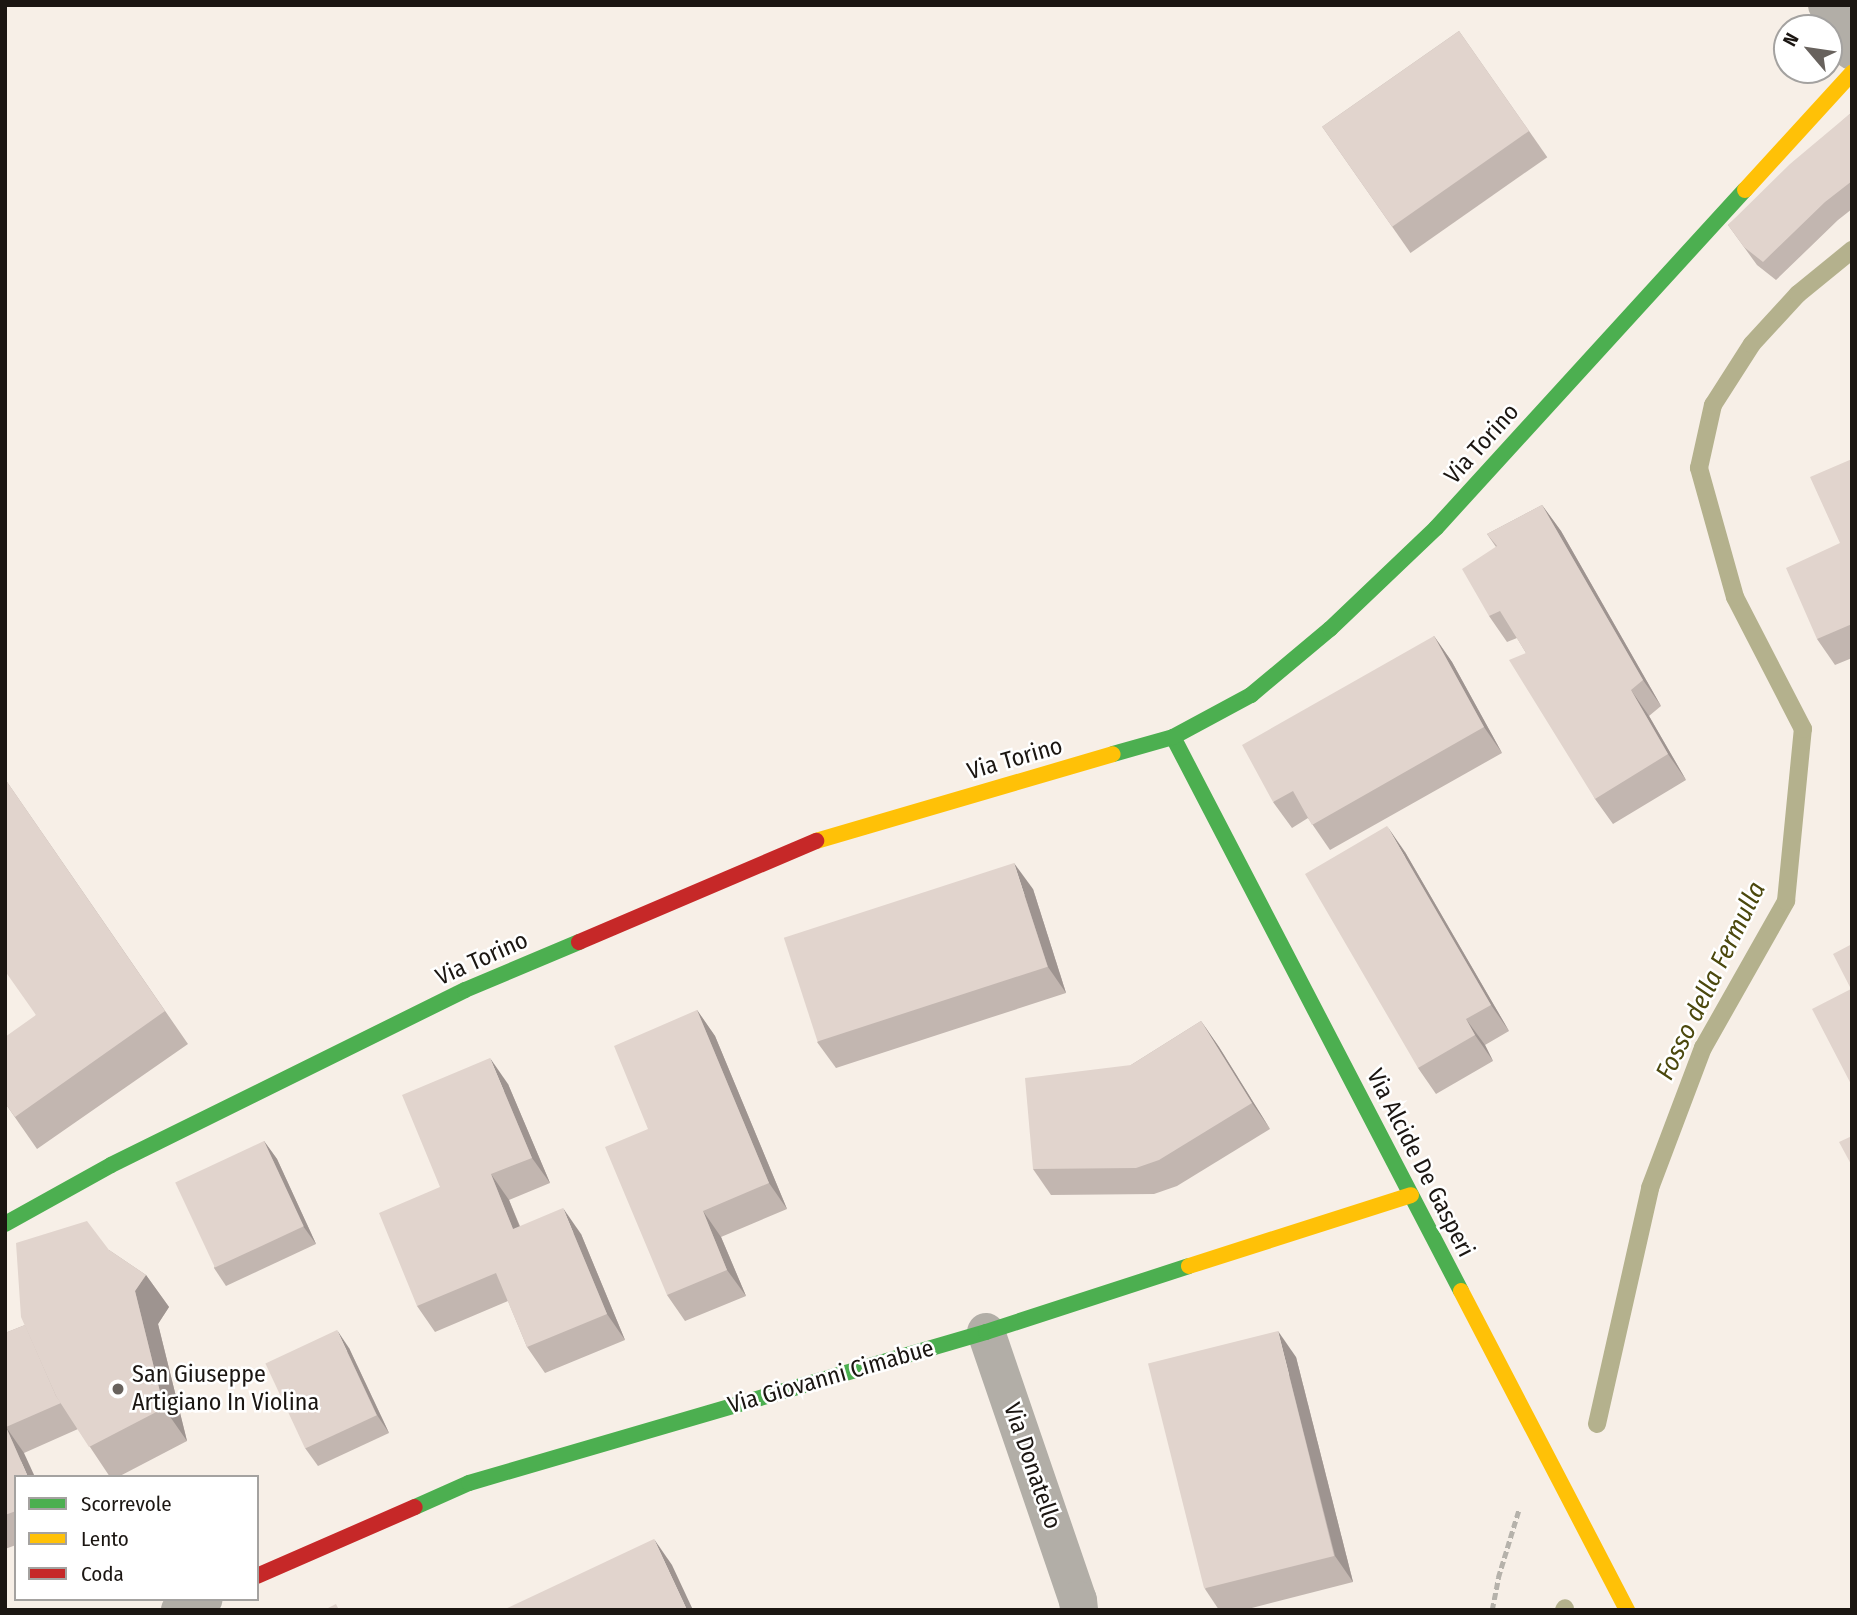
<!DOCTYPE html>
<html>
<head>
<meta charset="utf-8">
<style>
	body { margin:0 }
	#map { position:relative; width:1857px; height:1615px; overflow:hidden; background:#f7efe7; font-family:"Fira Sans Condensed",sans-serif }
	div>[style] { position:absolute }
	.stream>* { height:18px; margin:-9px; padding:0 9px; transform-origin:9px; border-radius:9px; background:#b4b18d }
	.path>* { height:4.5px; margin-top:-2.25px; transform-origin:0; background:repeating-linear-gradient(90deg,#b6b2ab 0 7px,transparent 0 10.5px) }
	.street>* { height:38px; margin:-19px; padding:0 19px; transform-origin:19px; border-radius:19px; background:#b2aea7 }
	.fast>* { height:16px; margin:-8px; padding:0 8px; transform-origin:8px; border-radius:8px; background:#4caf50 }
	.slow>* { height:16px; margin:-8px; padding:0 8px; transform-origin:8px; border-radius:8px; background:#ffc107 }
	.jam>* { height:16px; margin:-8px; padding:0 8px; transform-origin:8px; border-radius:8px; background:#c62828 }
	.wall>* { inset:0; background:#c2b6b0; transform-origin:0 0 }
	.shaded-wall>* { inset:0; background:#9e9490 }
	.building>* { inset:0; background:#e1d4cd; transform-origin:0 0 }
	.dots>* { width:19px; height:19px; translate:-50% -50%; box-sizing:border-box; border:4px solid #fff; border-radius:50% }
	span { translate:-50% -50%; white-space:nowrap; text-align:center; line-height:1.15; -webkit-text-stroke:5px #fff; paint-order:stroke }
	.street-label { font-size:24px; color:#1b1612 }
	.poi-label { font-size:24px; color:#1b1612 }
	.left { translate:0 -50%; text-align:left }
	.water-label { font-size:26px; color:#4b480d; font-style:italic }
	.frame { position:absolute; inset:0; border:7px solid #1b1612; pointer-events:none }
	.legend { position:absolute; left:14px; top:1475px; width:245px; height:126px; box-sizing:border-box; background:#fff; border:2px solid #a4a2a0; margin:0; padding:9px 12px; list-style:none; font-size:21px; color:#1b1612 }
	.legend li { display:flex; align-items:center; gap:14px; height:35px }
	.legend b { width:35px; border:2px solid #a4a2a0 }
	.north { position:absolute; left:1773px; top:14px; width:70px; height:70px; box-sizing:border-box; background:#fff; border:2px solid #a4a2a0; border-radius:50%; rotate:299deg; font-size:19px; font-weight:700; line-height:28px; text-align:center; color:#1b1612 }
	.north::after { content:''; display:block; margin:auto; width:24px; height:32px; background:#68625d; clip-path:polygon(50% 0,100% 100%,50% 72%,0 100%) }
</style>
</head>
<body>
<div id="map">
	<div class="stream">
		<div style="left:1597px;top:1424px;width:242px;rotate:-77.3deg"></div>
		<div style="left:1650px;top:1188px;width:150px;rotate:-69.3deg"></div>
		<div style="left:1703px;top:1048px;width:169px;rotate:-60.5deg"></div>
		<div style="left:1786px;top:901px;width:173px;rotate:-84.4deg"></div>
		<div style="left:1803px;top:729px;width:148px;rotate:-117.3deg"></div>
		<div style="left:1735px;top:597px;width:134px;rotate:-105.6deg"></div>
		<div style="left:1699px;top:468px;width:65px;rotate:-77.5deg"></div>
		<div style="left:1713px;top:405px;width:72px;rotate:-57.4deg"></div>
		<div style="left:1752px;top:344px;width:68px;rotate:-47.4deg"></div>
		<div style="left:1798px;top:294px;width:70px;rotate:-39.2deg"></div>
		<div style="left:1564px;top:1610px;width:2px;rotate:-63deg"></div>
	</div>
	<div class="path">
		<div style="left:1492px;top:1610px;width:33px;rotate:-79deg"></div>
		<div style="left:1498px;top:1578px;width:72px;rotate:-73.1deg"></div>
	</div>
	<div class="street">
		<div style="left:1827px;top:5px;width:52px;rotate:61.5deg"></div>
		<div style="left:986px;top:1332px;width:283px;rotate:71.1deg"></div>
		<div style="left:1078px;top:1600px;width:10px;rotate:84deg"></div>
		<div style="left:180px;top:1610px;width:26px;rotate:-25deg"></div>
	</div>
	<div class="fast">
		<div style="left:1173px;top:737px;width:624px;rotate:62.53deg"></div>
		<div style="left:1113px;top:754px;width:62px;rotate:-15.8deg"></div>
		<div style="left:1173px;top:737px;width:89px;rotate:-28.3deg"></div>
		<div style="left:1251px;top:695px;width:103px;rotate:-39.9deg"></div>
		<div style="left:1330px;top:629px;width:146px;rotate:-43.6deg"></div>
		<div style="left:1436px;top:528px;width:458px;rotate:-47.6deg"></div>
		<div style="left:5px;top:1224px;width:121px;rotate:-29.1deg"></div>
		<div style="left:111px;top:1165px;width:395px;rotate:-26.3deg"></div>
		<div style="left:465px;top:990px;width:124px;rotate:-22.8deg"></div>
		<div style="left:415px;top:1507px;width:59px;rotate:-24deg"></div>
		<div style="left:469px;top:1483px;width:539px;rotate:-16.28deg"></div>
		<div style="left:986px;top:1332px;width:213px;rotate:-18deg"></div>
	</div>
	<div class="slow">
		<div style="left:1745px;top:190px;width:159px;rotate:-47.6deg"></div>
		<div style="left:816px;top:841px;width:309px;rotate:-16.3deg"></div>
		<div style="left:1189px;top:1266px;width:233px;rotate:-17.7deg"></div>
		<div style="left:1461px;top:1291px;width:360px;rotate:62.5deg"></div>
	</div>
	<div class="jam">
		<div style="left:579px;top:942px;width:258px;rotate:-23.1deg"></div>
		<div style="left:257px;top:1576px;width:172px;rotate:-23.6deg"></div>
	</div>
	<div class="wall">
		<div style="left:1459px;top:31px;width:154px;height:167px;rotate:55deg"></div>
		<div style="clip-path:polygon(1852px 112px,1852px 209px,1838px 220px,1776px 280px,1757px 265px,1728px 225px)"></div>
		<div style="clip-path:polygon(1852px 459px,1852px 658px,1835px 665px,1817px 639px,1840px 543px)"></div>
		<div style="clip-path:polygon(1542px 505px,1561px 531px,1661px 706px,1649px 716px,1686px 780px,1613px 824px,1595px 799px,1526px 653px,1517px 638px,1507px 642px,1489px 616px,1496px 547px,1487px 534px)"></div>
		<div style="clip-path:polygon(1434px 636px,1452px 662px,1502px 753px,1330px 850px,1308px 818px,1292px 828px,1273px 802px)"></div>
		<div style="clip-path:polygon(5px 779px,188px 1044px,37px 1149px,5px 1103px,36px 1015px)"></div>
		<div style="clip-path:polygon(1405px 852px,1509px 1031px,1485px 1045px,1493px 1061px,1436px 1094px,1418px 1068px)"></div>
		<div style="clip-path:polygon(1033px 889px,1066px 993px,836px 1068px,817px 1042px)"></div>
		<div style="clip-path:polygon(697px 1010px,715px 1036px,787px 1209px,721px 1237px,746px 1296px,685px 1321px,667px 1295px)"></div>
		<div style="clip-path:polygon(1201px 1021px,1219px 1047px,1270px 1129px,1177px 1186px,1154px 1194px,1051px 1195px,1033px 1169px,1131px 1065px)"></div>
		<div style="clip-path:polygon(508px 1084px,550px 1183px,509px 1200px,520px 1226px,581px 1234px,625px 1340px,545px 1373px,527px 1347px,508px 1301px,435px 1332px,417px 1306px,440px 1187px)"></div>
		<div style="clip-path:polygon(264px 1141px,277px 1159px,316px 1244px,226px 1286px,214px 1268px)"></div>
		<div style="clip-path:polygon(109px 1250px,146px 1275px,169px 1307px,158px 1324px,187px 1441px,118px 1477px,110px 1477px,78px 1429px,24px 1453px,16px 1477px,16px 1545px,5px 1549px,5px 1333px,25px 1325px)"></div>
		<div style="clip-path:polygon(349px 1348px,389px 1433px,318px 1466px,305px 1448px)"></div>
		<div style="clip-path:polygon(1296px 1357px,1353px 1582px,1244px 1610px,1219px 1610px,1205px 1589px)"></div>
	</div>
	<div class="shaded-wall">
		<div style="clip-path:polygon(1542px 505px,1561px 531px,1661px 706px,1643px 680px)"></div>
		<div style="clip-path:polygon(1434px 636px,1452px 662px,1502px 753px,1484px 727px)"></div>
		<div style="clip-path:polygon(1631px 690px,1649px 716px,1686px 780px,1668px 754px)"></div>
		<div style="clip-path:polygon(1387px 826px,1405px 852px,1509px 1031px,1491px 1005px)"></div>
		<div style="clip-path:polygon(1014px 863px,1033px 889px,1066px 993px,1048px 967px)"></div>
		<div style="clip-path:polygon(697px 1010px,715px 1036px,787px 1209px,769px 1183px)"></div>
		<div style="clip-path:polygon(1466px 1019px,1485px 1045px,1493px 1061px,1475px 1035px)"></div>
		<div style="clip-path:polygon(1201px 1021px,1219px 1047px,1270px 1129px,1252px 1103px)"></div>
		<div style="clip-path:polygon(490px 1058px,508px 1084px,550px 1183px,532px 1158px)"></div>
		<div style="clip-path:polygon(264px 1141px,277px 1159px,316px 1244px,303px 1226px)"></div>
		<div style="clip-path:polygon(491px 1174px,509px 1200px,531px 1255px,513px 1229px)"></div>
		<div style="clip-path:polygon(563px 1208px,581px 1234px,625px 1340px,607px 1314px)"></div>
		<div style="clip-path:polygon(703px 1211px,721px 1237px,746px 1296px,727px 1270px)"></div>
		<div style="clip-path:polygon(146px 1275px,169px 1307px,158px 1324px,187px 1441px,164px 1408px,135px 1291px)"></div>
		<div style="clip-path:polygon(337px 1330px,349px 1348px,389px 1433px,377px 1415px)"></div>
		<div style="clip-path:polygon(1278px 1331px,1296px 1357px,1353px 1582px,1335px 1556px)"></div>
		<div style="clip-path:polygon(6px 1427px,24px 1453px,35px 1477px,28px 1477px)"></div>
		<div style="clip-path:polygon(654px 1539px,672px 1565px,693px 1610px,687px 1610px)"></div>
	</div>
	<div class="building">
		<div style="left:1459px;top:31px;width:122px;height:167px;rotate:55deg"></div>
		<div style="clip-path:polygon(1852px 112px,1852px 181px,1825px 202px,1763px 262px,1744px 247px,1728px 225px,1790px 164px)"></div>
		<div style="clip-path:polygon(1852px 459px,1852px 624px,1817px 639px,1786px 568px,1840px 543px,1810px 477px)"></div>
		<div style="clip-path:polygon(1542px 505px,1643px 680px,1631px 690px,1668px 754px,1595px 799px,1509px 660px,1526px 653px,1500px 611px,1489px 616px,1462px 569px,1497px 546px,1487px 534px)"></div>
		<div style="clip-path:polygon(1434px 636px,1484px 727px,1312px 825px,1293px 791px,1273px 802px,1242px 745px)"></div>
		<div style="clip-path:polygon(5px 779px,165px 1011px,15px 1117px,5px 1103px,5px 1037px,36px 1015px,5px 971px)"></div>
		<div style="clip-path:polygon(1387px 826px,1491px 1005px,1466px 1019px,1475px 1035px,1418px 1068px,1305px 874px)"></div>
		<div style="left:1014px;top:863px;width:109px;height:242px;rotate:72deg"></div>
		<div style="clip-path:polygon(1852px 944px,1852px 1086px,1812px 1009px,1851px 989px,1833px 954px)"></div>
		<div style="clip-path:polygon(697px 1010px,769px 1183px,703px 1211px,727px 1270px,667px 1295px,605px 1147px,648px 1129px,614px 1046px)"></div>
		<div style="clip-path:polygon(1201px 1021px,1252px 1103px,1159px 1160px,1136px 1168px,1033px 1169px,1025px 1078px,1131px 1065px)"></div>
		<div style="clip-path:polygon(490px 1058px,532px 1158px,491px 1174px,513px 1229px,563px 1208px,607px 1314px,527px 1347px,496px 1273px,417px 1306px,379px 1213px,440px 1187px,402px 1095px)"></div>
		<div style="clip-path:polygon(1852px 1136px,1852px 1166px,1839px 1142px)"></div>
		<div style="left:264px;top:1141px;width:94px;height:98px;rotate:65deg"></div>
		<div style="clip-path:polygon(87px 1221px,109px 1250px,146px 1275px,135px 1291px,164px 1408px,89px 1447px,56px 1396px,21px 1317px,16px 1243px)"></div>
		<div style="clip-path:polygon(25px 1325px,56px 1396px,61px 1403px,6px 1427px,28px 1477px,16px 1477px,16px 1511px,5px 1515px,5px 1333px)"></div>
		<div style="left:337px;top:1330px;width:94px;height:79px;rotate:65deg"></div>
		<div style="left:1278px;top:1331px;width:232px;height:134px;rotate:76deg"></div>
		<div style="clip-path:polygon(654px 1539px,687px 1610px,503px 1610px)"></div>
		<div style="clip-path:polygon(336px 1604px,339px 1610px,324px 1610px)"></div>
	</div>
	<div class="dots">
		<div style="left:118px;top:1389px;background:#68625d"></div>
	</div>
	<div class="street-label">
		<span style="left:1482px;top:444px;rotate:-48deg">Via Torino</span>
		<span style="left:1015px;top:759px;rotate:-16deg">Via Torino</span>
		<span style="left:482px;top:959px;rotate:-24deg">Via Torino</span>
		<span style="left:1420px;top:1163px;rotate:63deg">Via Alcide De Gasperi</span>
		<span style="left:831px;top:1377px;rotate:-16deg">Via Giovanni Cimabue</span>
		<span style="left:1032px;top:1466px;rotate:71deg">Via Donatello</span>
	</div>
	<div class="poi-label">
		<span class="left" style="left:132px;top:1389px">San Giuseppe<br>Artigiano In Violina</span>
	</div>
	<div class="water-label">
		<span style="left:1711px;top:981px;rotate:-64deg">Fosso della Fermulla</span>
	</div>
	<div class="frame"></div>
	<ul class="legend">
	<li><b style="height:9px;background:#4caf50"></b>Scorrevole</li>
	<li><b style="height:9px;background:#ffc107"></b>Lento</li>
	<li><b style="height:9px;background:#c62828"></b>Coda</li>
	</ul>
	<div class="north">N</div>
</div>
</body>
</html>
